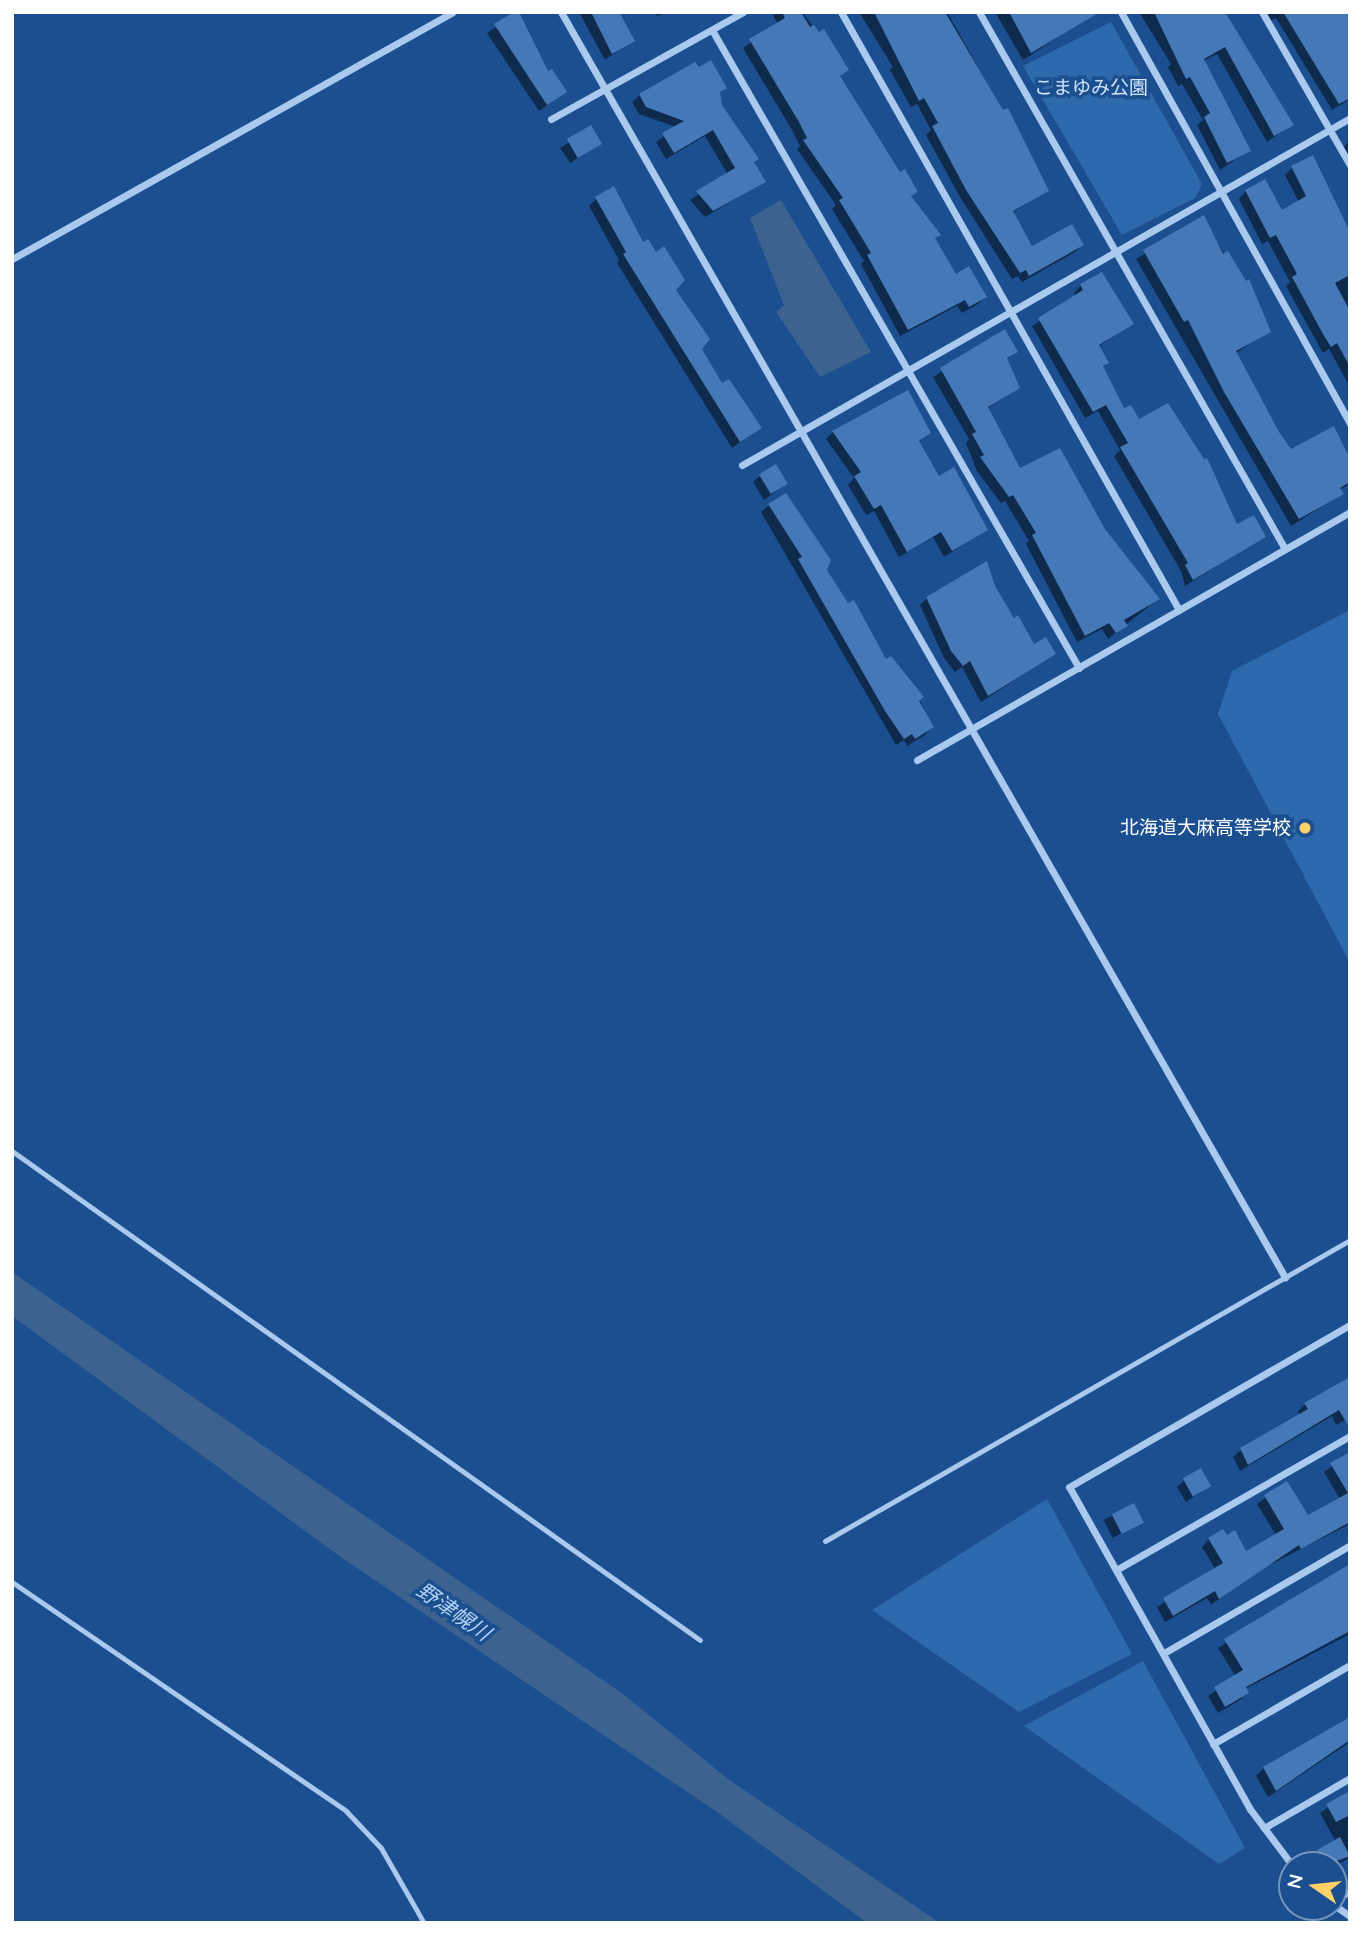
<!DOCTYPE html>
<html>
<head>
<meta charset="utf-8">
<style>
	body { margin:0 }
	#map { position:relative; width:1362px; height:1935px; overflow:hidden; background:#1b4f8f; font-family:Quicksand,"Noto Sans JP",sans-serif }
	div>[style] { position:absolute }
	.green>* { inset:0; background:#2e69ad }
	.water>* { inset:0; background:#3c6290 }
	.shadow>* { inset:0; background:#0007; transform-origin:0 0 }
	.building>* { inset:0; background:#4478b7; transform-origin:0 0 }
	.lane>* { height:5px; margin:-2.5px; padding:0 2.5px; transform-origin:2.5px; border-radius:2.5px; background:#a9c9ee }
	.street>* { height:7px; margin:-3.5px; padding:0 3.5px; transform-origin:3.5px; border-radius:3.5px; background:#a9c9ee }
	.dots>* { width:19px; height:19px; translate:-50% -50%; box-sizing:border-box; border:4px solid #1b4f8f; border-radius:50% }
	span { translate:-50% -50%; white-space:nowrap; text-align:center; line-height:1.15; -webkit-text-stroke:7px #1b4f8f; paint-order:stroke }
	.park-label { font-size:19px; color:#cfe3fa }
	.poi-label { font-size:19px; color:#fff }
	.right { translate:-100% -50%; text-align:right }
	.water-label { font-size:21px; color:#b5d3f5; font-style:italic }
	.frame { position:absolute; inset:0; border:14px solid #fff; pointer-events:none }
	.north { position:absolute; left:1278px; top:1851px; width:70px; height:70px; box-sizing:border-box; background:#1b4f8f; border:2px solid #7695bc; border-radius:50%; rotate:284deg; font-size:19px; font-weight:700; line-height:28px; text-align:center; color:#fff }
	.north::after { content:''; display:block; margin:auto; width:24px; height:32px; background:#ffd166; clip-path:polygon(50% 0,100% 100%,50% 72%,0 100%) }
</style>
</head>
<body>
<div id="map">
	<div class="green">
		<div style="clip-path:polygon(1111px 22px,1202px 184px,1195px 198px,1122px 235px,1023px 66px)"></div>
		<div style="clip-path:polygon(1350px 610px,1350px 963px,1218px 714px,1232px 671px)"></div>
		<div style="clip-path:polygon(1047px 1499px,1132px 1654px,1019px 1712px,872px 1610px)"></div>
		<div style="clip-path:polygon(1143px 1661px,1245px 1848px,1219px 1864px,1024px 1726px)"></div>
	</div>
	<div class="water">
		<div style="clip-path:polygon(781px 200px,871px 352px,820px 377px,776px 312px,784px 305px,750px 218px)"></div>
		<div style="clip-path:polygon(12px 1272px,623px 1694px,728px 1779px,940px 1923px,867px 1923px,717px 1812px,342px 1558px,12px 1316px)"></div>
	</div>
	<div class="shadow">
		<div style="clip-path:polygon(579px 12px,616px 12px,633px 40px,605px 60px)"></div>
		<div style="clip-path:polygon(655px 12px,670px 12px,657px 16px)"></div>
		<div style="clip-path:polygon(776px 12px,802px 12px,846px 70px,839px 77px,899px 175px,916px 191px,910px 197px,956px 276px,985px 297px,978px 304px,962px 313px,957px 306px,900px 336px,861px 264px,864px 261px,832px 209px,836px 205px,797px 149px,800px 146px,792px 130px,743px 48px,778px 24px,773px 16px)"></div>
		<div style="clip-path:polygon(859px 12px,947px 12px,1047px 190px,1012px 213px,1032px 248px,1082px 245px,1075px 252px,1022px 282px,1018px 276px,1012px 279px,960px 197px,926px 135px,931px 130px,917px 104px,911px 107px,890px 70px,893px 67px)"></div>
		<div style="clip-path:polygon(995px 12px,1090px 12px,1092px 15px,1023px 60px)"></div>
		<div style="clip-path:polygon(1139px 12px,1225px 12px,1292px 124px,1267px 142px,1217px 54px,1203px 61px,1249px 150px,1220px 170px,1197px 125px,1203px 120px,1182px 84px,1178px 86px,1168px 67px,1171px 64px)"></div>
		<div style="clip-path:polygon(1263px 12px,1350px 12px,1350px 99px,1332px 110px,1276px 18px,1268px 22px)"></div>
		<div style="clip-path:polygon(517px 13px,547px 74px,565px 92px,539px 111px,487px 33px)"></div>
		<div style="clip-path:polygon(725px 88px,718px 94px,720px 106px,764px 182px,705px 217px,690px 200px,728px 175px,705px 136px,666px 159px,656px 142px,676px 127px,639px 114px,632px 102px,640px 95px)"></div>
		<div style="left:590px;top:128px;width:18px;height:36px;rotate:56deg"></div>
		<div style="clip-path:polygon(1350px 140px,1350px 159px,1343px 148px)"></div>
		<div style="clip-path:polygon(1292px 168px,1350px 236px,1350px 387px,1329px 349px,1323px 353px,1286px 286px,1290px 282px,1268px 241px,1262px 244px,1239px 199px,1246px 191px,1281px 212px,1299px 202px,1285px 175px)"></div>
		<div style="clip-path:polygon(596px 199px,655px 254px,700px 349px,721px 385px,759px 428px,732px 448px,617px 263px,619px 260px,589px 206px)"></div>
		<div style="clip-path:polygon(1203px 218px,1269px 331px,1236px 353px,1278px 433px,1290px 452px,1350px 460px,1350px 484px,1339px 490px,1342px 494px,1291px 526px,1136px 259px)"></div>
		<div style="clip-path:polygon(1081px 285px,1131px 324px,1098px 347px,1107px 363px,1102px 368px,1124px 411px,1236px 527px,1264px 537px,1185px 586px,1181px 571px,1114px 456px,1120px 450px,1098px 411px,1085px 418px,1032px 326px,1076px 297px,1074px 293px)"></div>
		<div style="clip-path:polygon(1005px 332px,1016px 351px,1006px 360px,1017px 388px,987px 409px,1019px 470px,1104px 530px,1158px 599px,1108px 639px,1102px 629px,1077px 642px,1026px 544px,1029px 541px,1005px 501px,1001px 503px,977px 471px,966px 443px,969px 439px,933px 377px)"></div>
		<div style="clip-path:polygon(833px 432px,929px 433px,918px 443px,939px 478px,986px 530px,944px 557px,933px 537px,899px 557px,874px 511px,866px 515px,848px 485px,854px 478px,826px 439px)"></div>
		<div style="clip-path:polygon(761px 475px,786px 484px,764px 500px,753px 482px)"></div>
		<div style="clip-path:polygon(769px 505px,825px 570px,885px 662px,906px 682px,910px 679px,932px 727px,925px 735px,907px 746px,904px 740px,896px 745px,761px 512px)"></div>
		<div style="clip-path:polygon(993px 586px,1033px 646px,1054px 654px,981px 702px,962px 667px,955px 672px,944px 658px,920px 605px,927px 598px)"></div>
		<div style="clip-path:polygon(1350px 1379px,1347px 1419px,1336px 1425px,1332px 1416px,1240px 1471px,1233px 1457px,1241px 1450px,1300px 1416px,1298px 1411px,1305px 1404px)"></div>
		<div style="clip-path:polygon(1350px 1454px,1350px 1524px,1256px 1572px,1211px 1605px,1207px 1598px,1165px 1622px,1157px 1607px,1216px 1570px,1202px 1547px,1209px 1539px,1246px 1553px,1276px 1535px,1257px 1504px,1286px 1483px,1307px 1517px,1340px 1499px,1324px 1472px)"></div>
		<div style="clip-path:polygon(1185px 1480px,1209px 1486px,1186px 1502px,1177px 1487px)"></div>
		<div style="left:1133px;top:1505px;width:20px;height:33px;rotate:63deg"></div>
		<div style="clip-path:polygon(1350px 1567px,1350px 1634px,1245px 1689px,1247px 1693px,1240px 1700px,1218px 1713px,1208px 1696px,1236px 1677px,1218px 1648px)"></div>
		<div style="clip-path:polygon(1350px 1720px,1350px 1742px,1268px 1797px,1256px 1776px,1264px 1768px)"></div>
		<div style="clip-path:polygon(1350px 1792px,1350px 1858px,1334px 1866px,1315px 1865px,1311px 1858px,1336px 1842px,1320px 1813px)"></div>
	</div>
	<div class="building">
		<div style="clip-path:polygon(514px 12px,519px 12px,548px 71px,552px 69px,567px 92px,547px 105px,494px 24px)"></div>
		<div style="clip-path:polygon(591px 12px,619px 12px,635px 41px,612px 54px)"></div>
		<div style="clip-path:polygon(782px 12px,801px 12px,810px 27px,814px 25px,819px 32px,824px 29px,849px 70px,840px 76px,900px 172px,905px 169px,918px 192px,911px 196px,941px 235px,935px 238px,956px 274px,969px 266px,987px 297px,969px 307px,965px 300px,908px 330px,867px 255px,871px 253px,839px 200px,843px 198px,803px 140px,807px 138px,799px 122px,749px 39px,785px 18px)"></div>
		<div style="clip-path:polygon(874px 12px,945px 12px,1003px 110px,1008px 108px,1049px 191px,1013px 211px,1032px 246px,1072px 224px,1084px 245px,1029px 276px,1026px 270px,1020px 273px,966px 190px,932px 126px,938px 123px,924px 98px,919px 101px)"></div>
		<div style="clip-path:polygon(1009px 12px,1100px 12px,1031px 53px)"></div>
		<div style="clip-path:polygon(1154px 12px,1225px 12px,1294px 125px,1274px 136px,1225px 47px,1204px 59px,1251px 151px,1227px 163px,1204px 117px,1210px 113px,1190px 77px,1186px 79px)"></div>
		<div style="clip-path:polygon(1283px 12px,1350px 12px,1350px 98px,1339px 104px)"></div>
		<div style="clip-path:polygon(711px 60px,727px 88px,720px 92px,722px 105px,759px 159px,754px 162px,766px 182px,713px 211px,696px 191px,735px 168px,713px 130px,674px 153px,662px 133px,684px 121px,646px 107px,639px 94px,695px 62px,699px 67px)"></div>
		<div style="left:591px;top:125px;width:22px;height:28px;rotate:60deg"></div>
		<div style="clip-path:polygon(1313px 155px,1350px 232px,1350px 275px,1335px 283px,1350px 311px,1350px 367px,1337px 343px,1331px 347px,1323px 334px,1292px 277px,1297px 274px,1276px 235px,1270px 238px,1245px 190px,1265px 179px,1282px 210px,1306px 196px,1291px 166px)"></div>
		<div style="clip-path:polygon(614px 186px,643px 242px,648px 239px,656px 252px,664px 246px,685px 280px,676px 290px,710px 339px,702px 349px,722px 383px,729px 379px,762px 428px,740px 442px,623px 254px,626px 252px,595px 197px)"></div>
		<div style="clip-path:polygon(1204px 215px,1223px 254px,1228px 251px,1246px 281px,1249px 279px,1271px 332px,1236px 351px,1279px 432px,1291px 449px,1334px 426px,1350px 459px,1350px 482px,1340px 488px,1344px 494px,1299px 519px,1224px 392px,1188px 320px,1184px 322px,1143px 250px)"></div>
		<div style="clip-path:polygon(1102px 272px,1134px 324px,1099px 345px,1109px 363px,1103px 366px,1124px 408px,1131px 405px,1139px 419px,1168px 403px,1204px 459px,1207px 458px,1237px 524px,1254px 515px,1266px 537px,1193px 580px,1185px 565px,1188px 563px,1120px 447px,1128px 443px,1106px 405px,1093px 412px,1038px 318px,1083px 290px,1080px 284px)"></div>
		<div style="clip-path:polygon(1005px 329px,1018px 352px,1007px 358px,1020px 388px,988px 407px,1020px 468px,1060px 448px,1105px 529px,1160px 599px,1124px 620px,1128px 626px,1116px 633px,1109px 623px,1085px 636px,1032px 535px,1036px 533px,1013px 495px,1009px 497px,980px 457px,984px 455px,972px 434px,976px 432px,940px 368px)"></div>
		<div style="clip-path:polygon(908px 390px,931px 433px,919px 441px,939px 476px,954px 467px,988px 530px,952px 551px,941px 532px,907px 552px,881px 505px,874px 509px,854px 476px,861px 472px,832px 431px)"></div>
		<div style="left:776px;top:464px;width:23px;height:20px;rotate:59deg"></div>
		<div style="clip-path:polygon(786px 493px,831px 560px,827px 570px,848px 603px,854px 600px,886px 659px,891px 656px,924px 697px,919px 701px,934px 727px,915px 739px,912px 734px,904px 739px,885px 711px,798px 559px,802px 557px,768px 504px)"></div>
		<div style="clip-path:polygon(987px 561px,995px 586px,1014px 618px,1018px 615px,1034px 644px,1046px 637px,1056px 654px,988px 696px,970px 661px,963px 666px,951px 651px,926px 597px)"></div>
		<div style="clip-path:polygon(1350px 1377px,1350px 1429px,1339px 1410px,1248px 1465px,1240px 1448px,1308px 1409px,1304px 1403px)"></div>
		<div style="clip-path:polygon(1350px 1452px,1350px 1522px,1301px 1549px,1299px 1545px,1219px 1599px,1215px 1591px,1173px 1616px,1163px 1598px,1223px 1563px,1208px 1538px,1223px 1529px,1227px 1535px,1235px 1530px,1246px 1551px,1284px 1529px,1264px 1495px,1287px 1481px,1308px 1515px,1348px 1493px,1330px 1463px)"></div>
		<div style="left:1201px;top:1468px;width:21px;height:21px;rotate:61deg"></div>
		<div style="left:1134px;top:1503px;width:22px;height:25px;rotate:63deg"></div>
		<div style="clip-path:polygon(1350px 1564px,1350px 1631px,1246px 1687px,1249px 1693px,1225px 1707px,1214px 1687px,1243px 1670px,1224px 1639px)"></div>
		<div style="clip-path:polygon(1350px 1717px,1350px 1740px,1276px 1791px,1263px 1767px)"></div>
		<div style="clip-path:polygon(1350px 1791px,1350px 1815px,1336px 1822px,1326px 1804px)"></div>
		<div style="clip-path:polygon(1340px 1837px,1350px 1856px,1326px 1865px,1317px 1850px)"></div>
	</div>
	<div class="lane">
		<div style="left:12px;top:1151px;width:844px;rotate:35.4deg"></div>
		<div style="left:825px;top:1541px;width:605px;rotate:-29.83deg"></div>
		<div style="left:12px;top:1582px;width:405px;rotate:34.4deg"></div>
		<div style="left:346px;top:1811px;width:51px;rotate:46.6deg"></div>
		<div style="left:381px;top:1848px;width:86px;rotate:60.2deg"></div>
	</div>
	<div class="street">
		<div style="left:561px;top:12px;width:1458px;rotate:60.22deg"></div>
		<div style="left:841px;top:12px;width:687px;rotate:60.52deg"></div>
		<div style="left:979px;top:12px;width:618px;rotate:60.32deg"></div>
		<div style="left:1121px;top:12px;width:471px;rotate:60.9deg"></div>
		<div style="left:1262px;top:12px;width:177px;rotate:60.1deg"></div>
		<div style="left:712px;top:30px;width:736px;rotate:60.09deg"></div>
		<div style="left:551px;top:119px;width:220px;rotate:-29.1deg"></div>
		<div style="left:12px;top:259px;width:505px;rotate:-29.25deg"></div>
		<div style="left:742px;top:465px;width:700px;rotate:-29.71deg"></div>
		<div style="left:917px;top:760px;width:499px;rotate:-29.8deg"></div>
		<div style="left:1116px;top:1570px;width:270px;rotate:-29.8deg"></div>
		<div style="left:1164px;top:1653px;width:215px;rotate:-30.1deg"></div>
		<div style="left:1213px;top:1744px;width:158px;rotate:-30deg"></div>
		<div style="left:1264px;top:1828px;width:99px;rotate:-30.2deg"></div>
		<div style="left:1292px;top:1865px;width:70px;rotate:-126.9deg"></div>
		<div style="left:1250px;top:1809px;width:369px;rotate:-119.3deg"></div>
		<div style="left:1069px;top:1487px;width:324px;rotate:-30deg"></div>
		<div style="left:1334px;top:1900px;width:18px;rotate:-29deg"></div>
		<div style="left:1334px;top:1905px;width:19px;rotate:35deg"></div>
	</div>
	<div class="dots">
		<div style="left:1305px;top:828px;background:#ffd166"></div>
	</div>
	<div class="park-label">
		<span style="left:1091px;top:88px">こまゆみ公園</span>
	</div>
	<div class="poi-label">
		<span class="right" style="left:1291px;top:828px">北海道大麻高等学校</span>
	</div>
	<div class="water-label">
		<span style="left:454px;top:1611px;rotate:35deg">野津幌川</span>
	</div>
	<div class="frame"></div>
	<div class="north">N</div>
</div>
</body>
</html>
